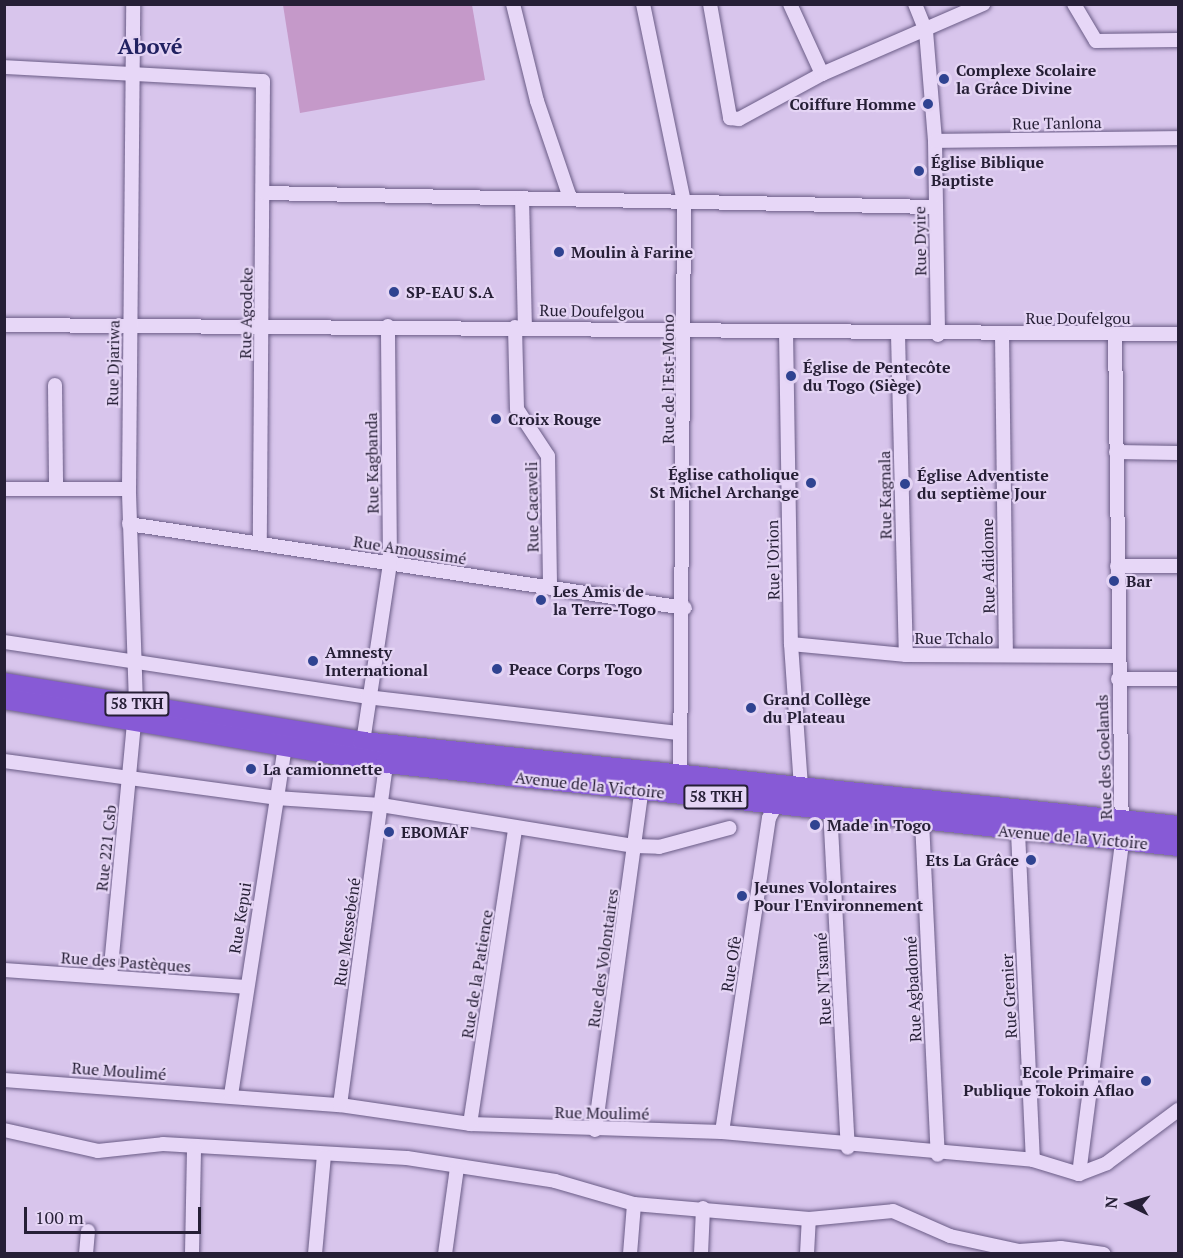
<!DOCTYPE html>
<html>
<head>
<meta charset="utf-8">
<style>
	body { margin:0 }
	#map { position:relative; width:1183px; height:1258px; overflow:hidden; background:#d8c5ec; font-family:"PT Serif",serif }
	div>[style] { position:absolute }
	.green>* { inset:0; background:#c599c9 }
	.roads { filter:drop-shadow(0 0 2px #6a5c86) drop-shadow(0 0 2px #6a5c86) }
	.minor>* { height:14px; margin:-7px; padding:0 7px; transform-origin:7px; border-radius:7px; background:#e7d7f7 }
	.highway>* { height:20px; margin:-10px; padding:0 10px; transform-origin:10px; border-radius:10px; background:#875ad6 }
	.dots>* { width:16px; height:16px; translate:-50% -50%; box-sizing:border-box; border:3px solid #e4d4f4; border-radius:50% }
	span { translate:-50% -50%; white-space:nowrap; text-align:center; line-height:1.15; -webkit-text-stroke:4.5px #e4d4f4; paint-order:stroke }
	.shield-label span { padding:2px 4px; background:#e4d4f4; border:2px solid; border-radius:4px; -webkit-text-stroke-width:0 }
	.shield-label { font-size:15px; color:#261f36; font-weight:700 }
	.poi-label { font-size:16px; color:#261f36; font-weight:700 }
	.left { translate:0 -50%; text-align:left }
	.right { translate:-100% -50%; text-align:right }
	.street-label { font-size:16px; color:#261f36 }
	.district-label { font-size:22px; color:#212161; font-weight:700 }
	.frame { position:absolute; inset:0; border:6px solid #261f36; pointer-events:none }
	.north { position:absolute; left:1099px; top:1174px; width:60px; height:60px; -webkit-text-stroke:4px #e4d4f4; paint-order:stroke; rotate:275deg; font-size:16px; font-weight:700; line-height:24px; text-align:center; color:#261f36 }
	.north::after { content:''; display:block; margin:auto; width:21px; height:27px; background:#261f36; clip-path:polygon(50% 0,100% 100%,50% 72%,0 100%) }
	.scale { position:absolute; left:24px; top:1207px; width:177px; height:27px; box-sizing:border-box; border:3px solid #261f36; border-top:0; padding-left:8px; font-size:18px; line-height:21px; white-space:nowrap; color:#261f36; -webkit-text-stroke:4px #e4d4f4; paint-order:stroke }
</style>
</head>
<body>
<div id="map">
	<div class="green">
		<div style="clip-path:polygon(283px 5px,472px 5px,485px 80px,300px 113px)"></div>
	</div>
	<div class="roads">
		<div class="minor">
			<div style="left:513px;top:4px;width:100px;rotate:76.1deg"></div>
			<div style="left:537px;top:101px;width:102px;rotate:71.2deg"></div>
			<div style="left:643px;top:4px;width:202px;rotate:78.3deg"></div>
			<div style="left:684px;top:202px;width:581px;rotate:90.39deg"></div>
			<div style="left:710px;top:4px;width:116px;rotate:80deg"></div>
			<div style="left:730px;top:118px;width:9px;rotate:6deg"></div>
			<div style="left:739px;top:119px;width:94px;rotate:-28.5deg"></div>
			<div style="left:822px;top:74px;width:176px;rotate:-23.5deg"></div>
			<div style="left:790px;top:4px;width:77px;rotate:65.4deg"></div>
			<div style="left:915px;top:4px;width:29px;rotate:68deg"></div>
			<div style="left:926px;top:31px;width:110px;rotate:85.3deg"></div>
			<div style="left:935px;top:141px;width:194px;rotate:89.1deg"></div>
			<div style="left:1074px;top:4px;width:43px;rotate:59.3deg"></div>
			<div style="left:1096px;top:41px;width:82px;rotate:-0.7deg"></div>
			<div style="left:4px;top:67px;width:259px;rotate:3.1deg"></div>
			<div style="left:263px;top:81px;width:462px;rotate:90.4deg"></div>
			<div style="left:935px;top:141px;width:243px;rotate:-0.7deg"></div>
			<div style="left:265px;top:193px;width:671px;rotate:1.2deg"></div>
			<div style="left:522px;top:198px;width:129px;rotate:88.7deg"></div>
			<div style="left:4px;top:325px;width:1174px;rotate:0.44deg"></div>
			<div style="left:515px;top:327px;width:82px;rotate:88.6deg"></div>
			<div style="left:517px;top:409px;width:56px;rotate:56.6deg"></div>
			<div style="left:548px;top:456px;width:132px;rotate:89.1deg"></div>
			<div style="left:786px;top:331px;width:313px;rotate:89.1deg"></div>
			<div style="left:791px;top:644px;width:144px;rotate:86deg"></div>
			<div style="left:898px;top:334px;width:321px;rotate:88.6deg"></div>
			<div style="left:1002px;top:334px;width:321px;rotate:89.3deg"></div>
			<div style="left:55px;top:385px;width:104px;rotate:89.4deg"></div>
			<div style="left:1116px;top:452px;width:62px;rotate:0.9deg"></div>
			<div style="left:4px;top:489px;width:125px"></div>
			<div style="left:129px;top:524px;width:562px;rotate:8.59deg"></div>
			<div style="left:1117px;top:566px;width:61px"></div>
			<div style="left:4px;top:642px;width:367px;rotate:8.6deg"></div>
			<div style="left:367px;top:697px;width:315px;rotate:6.6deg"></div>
			<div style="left:791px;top:644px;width:116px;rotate:5.5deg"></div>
			<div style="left:906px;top:655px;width:211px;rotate:0.3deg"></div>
			<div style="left:1118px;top:679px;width:60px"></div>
			<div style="left:363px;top:742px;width:181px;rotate:-81.4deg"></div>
			<div style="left:390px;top:563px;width:237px;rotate:-90.5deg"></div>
			<div style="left:4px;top:761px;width:275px;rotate:7.7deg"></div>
			<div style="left:276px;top:798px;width:105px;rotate:3.8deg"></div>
			<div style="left:381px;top:805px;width:257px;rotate:9.2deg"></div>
			<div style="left:635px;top:846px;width:24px;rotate:2deg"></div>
			<div style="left:659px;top:847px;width:73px;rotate:-15deg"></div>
			<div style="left:830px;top:808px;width:340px;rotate:87deg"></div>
			<div style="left:922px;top:821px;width:334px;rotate:87.3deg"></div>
			<div style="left:1018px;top:832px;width:328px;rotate:87.4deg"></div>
			<div style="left:4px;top:970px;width:242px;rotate:4deg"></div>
			<div style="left:110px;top:977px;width:274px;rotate:-84.6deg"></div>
			<div style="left:136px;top:704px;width:215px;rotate:-91.9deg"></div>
			<div style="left:129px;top:489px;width:485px;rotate:-89.5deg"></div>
			<div style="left:4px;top:1080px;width:337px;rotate:4.3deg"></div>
			<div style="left:340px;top:1105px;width:131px;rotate:8.3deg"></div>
			<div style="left:470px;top:1124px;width:252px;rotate:1.8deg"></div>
			<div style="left:722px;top:1132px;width:312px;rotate:5.1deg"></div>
			<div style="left:1033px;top:1160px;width:48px;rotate:16.9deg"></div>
			<div style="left:1079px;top:1174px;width:30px;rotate:-21deg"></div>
			<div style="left:1107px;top:1163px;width:89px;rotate:-36.7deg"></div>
			<div style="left:231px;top:1095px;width:353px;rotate:-81.2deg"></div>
			<div style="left:340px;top:1105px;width:345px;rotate:-82.3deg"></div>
			<div style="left:470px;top:1124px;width:298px;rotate:-81.3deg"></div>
			<div style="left:4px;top:1130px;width:96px;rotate:12.6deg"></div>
			<div style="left:98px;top:1151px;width:65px;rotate:-6.1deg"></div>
			<div style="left:163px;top:1144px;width:244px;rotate:3.3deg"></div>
			<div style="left:407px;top:1158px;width:150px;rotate:8.8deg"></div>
			<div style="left:555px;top:1181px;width:82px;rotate:16.2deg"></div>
			<div style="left:634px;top:1204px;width:176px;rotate:4.9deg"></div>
			<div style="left:809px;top:1219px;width:84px;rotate:-5.4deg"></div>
			<div style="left:893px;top:1211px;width:62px;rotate:23.7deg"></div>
			<div style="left:950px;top:1236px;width:71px;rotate:12.3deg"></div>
			<div style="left:1019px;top:1251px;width:42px;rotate:-4.1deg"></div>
			<div style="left:1061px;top:1248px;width:43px;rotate:7.9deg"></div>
			<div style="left:595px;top:1130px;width:352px;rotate:-82.2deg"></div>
			<div style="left:722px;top:1132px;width:317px;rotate:-81.5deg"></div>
			<div style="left:769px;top:818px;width:17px;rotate:-62deg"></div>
			<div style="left:1079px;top:1174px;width:335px;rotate:-82.6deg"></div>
			<div style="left:1122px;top:842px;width:507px;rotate:-90.79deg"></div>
			<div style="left:86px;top:1254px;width:23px;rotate:-85deg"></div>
			<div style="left:192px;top:1254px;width:106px;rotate:-88.9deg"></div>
			<div style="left:315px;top:1254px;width:98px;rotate:-84.8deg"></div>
			<div style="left:445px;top:1254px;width:87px;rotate:-82.1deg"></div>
			<div style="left:630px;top:1254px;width:50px;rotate:-85.4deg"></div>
			<div style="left:701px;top:1254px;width:46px;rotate:-87.5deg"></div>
			<div style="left:807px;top:1254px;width:35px;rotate:-87deg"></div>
		</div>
		<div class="highway">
			<div style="left:4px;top:683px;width:364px;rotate:9.3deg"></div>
			<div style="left:363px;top:742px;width:819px;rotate:5.88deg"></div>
			<div style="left:4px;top:699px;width:387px;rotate:9.5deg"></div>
			<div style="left:386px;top:763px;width:796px;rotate:5.98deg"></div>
		</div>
	</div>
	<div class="dots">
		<div style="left:944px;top:79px;background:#2f4391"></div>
		<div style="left:928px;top:104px;background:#2f4391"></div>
		<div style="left:919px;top:171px;background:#2f4391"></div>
		<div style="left:559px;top:252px;background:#2f4391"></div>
		<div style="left:394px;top:292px;background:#2f4391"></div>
		<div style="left:791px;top:376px;background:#2f4391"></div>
		<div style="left:496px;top:419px;background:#2f4391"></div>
		<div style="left:811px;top:483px;background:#2f4391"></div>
		<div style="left:905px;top:484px;background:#2f4391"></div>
		<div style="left:1114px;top:581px;background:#2f4391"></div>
		<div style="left:541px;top:600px;background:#2f4391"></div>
		<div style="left:313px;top:661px;background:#2f4391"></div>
		<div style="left:497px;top:669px;background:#2f4391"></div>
		<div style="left:751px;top:708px;background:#2f4391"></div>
		<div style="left:251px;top:769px;background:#2f4391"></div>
		<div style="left:815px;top:825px;background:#2f4391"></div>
		<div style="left:389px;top:832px;background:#2f4391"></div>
		<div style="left:1031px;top:860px;background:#2f4391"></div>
		<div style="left:742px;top:896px;background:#2f4391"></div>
		<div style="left:1146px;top:1081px;background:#2f4391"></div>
	</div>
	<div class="shield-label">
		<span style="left:137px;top:704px">58 TKH</span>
		<span style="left:716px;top:797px">58 TKH</span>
	</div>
	<div class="poi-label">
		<span class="left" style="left:956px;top:79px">Complexe Scolaire<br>la Grâce Divine</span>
		<span class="right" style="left:916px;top:104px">Coiffure Homme</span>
		<span class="left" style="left:931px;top:171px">Église Biblique<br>Baptiste</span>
		<span class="left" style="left:571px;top:252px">Moulin à Farine</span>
		<span class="left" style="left:406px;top:292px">SP-EAU S.A</span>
		<span class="left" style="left:803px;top:376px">Église de Pentecôte<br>du Togo (Siège)</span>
		<span class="left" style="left:508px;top:419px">Croix Rouge</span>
		<span class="right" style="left:799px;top:483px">Église catholique<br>St Michel Archange</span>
		<span class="left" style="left:917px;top:484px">Église Adventiste<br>du septième Jour</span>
		<span class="left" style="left:1126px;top:581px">Bar</span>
		<span class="left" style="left:553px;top:600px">Les Amis de<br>la Terre-Togo</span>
		<span class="left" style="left:325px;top:661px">Amnesty<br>International</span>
		<span class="left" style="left:509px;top:669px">Peace Corps Togo</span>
		<span class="left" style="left:763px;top:708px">Grand Collège<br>du Plateau</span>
		<span class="left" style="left:263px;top:769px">La camionnette</span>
		<span class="left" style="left:827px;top:825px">Made in Togo</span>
		<span class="left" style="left:401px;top:832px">EBOMAF</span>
		<span class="right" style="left:1019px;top:860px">Ets La Grâce</span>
		<span class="left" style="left:754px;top:896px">Jeunes Volontaires<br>Pour l'Environnement</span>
		<span class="right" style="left:1134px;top:1081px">Ecole Primaire<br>Publique Tokoin Aflao</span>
	</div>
	<div class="street-label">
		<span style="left:1057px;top:123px;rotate:-1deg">Rue Tanlona</span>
		<span style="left:920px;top:241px;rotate:-91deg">Rue Dyire</span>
		<span style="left:592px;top:311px;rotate:1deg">Rue Doufelgou</span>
		<span style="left:246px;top:313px;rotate:-89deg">Rue Agodeke</span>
		<span style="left:1078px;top:318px">Rue Doufelgou</span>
		<span style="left:113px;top:363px;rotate:-89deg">Rue Djariwa</span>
		<span style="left:668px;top:379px;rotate:-90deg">Rue de l'Est-Mono</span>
		<span style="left:372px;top:463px;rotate:-91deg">Rue Kagbanda</span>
		<span style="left:885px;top:495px;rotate:-91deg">Rue Kagnala</span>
		<span style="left:532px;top:507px;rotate:-91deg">Rue Cacaveli</span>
		<span style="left:410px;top:550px;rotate:9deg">Rue Amoussimé</span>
		<span style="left:773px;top:560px;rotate:-91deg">Rue l'Orion</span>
		<span style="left:988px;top:566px;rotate:-91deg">Rue Adidome</span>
		<span style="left:954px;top:638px">Rue Tchalo</span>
		<span style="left:1104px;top:757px;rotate:-92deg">Rue des Goelands</span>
		<span style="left:590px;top:785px;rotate:6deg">Avenue de la Victoire</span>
		<span style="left:1073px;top:837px;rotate:5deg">Avenue de la Victoire</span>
		<span style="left:106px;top:848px;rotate:-84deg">Rue 221 Csb</span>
		<span style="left:240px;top:918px;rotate:-81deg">Rue Kepui</span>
		<span style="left:347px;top:932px;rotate:-82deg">Rue Messebéné</span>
		<span style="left:603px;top:958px;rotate:-82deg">Rue des Volontaires</span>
		<span style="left:126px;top:962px;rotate:4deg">Rue des Pastèques</span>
		<span style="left:731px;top:964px;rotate:-81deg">Rue Ofè</span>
		<span style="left:477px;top:974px;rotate:-81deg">Rue de la Patience</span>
		<span style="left:823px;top:979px;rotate:-93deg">Rue N'Tsamé</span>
		<span style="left:913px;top:989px;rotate:-93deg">Rue Agbadomé</span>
		<span style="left:1009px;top:996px;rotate:-93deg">Rue Grenier</span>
		<span style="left:119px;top:1071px;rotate:4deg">Rue Moulimé</span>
		<span style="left:602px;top:1113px;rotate:1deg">Rue Moulimé</span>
	</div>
	<div class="district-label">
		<span style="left:150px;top:46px">Abové</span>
	</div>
	<div class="frame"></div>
	<div class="north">N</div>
	<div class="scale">100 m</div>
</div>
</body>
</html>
